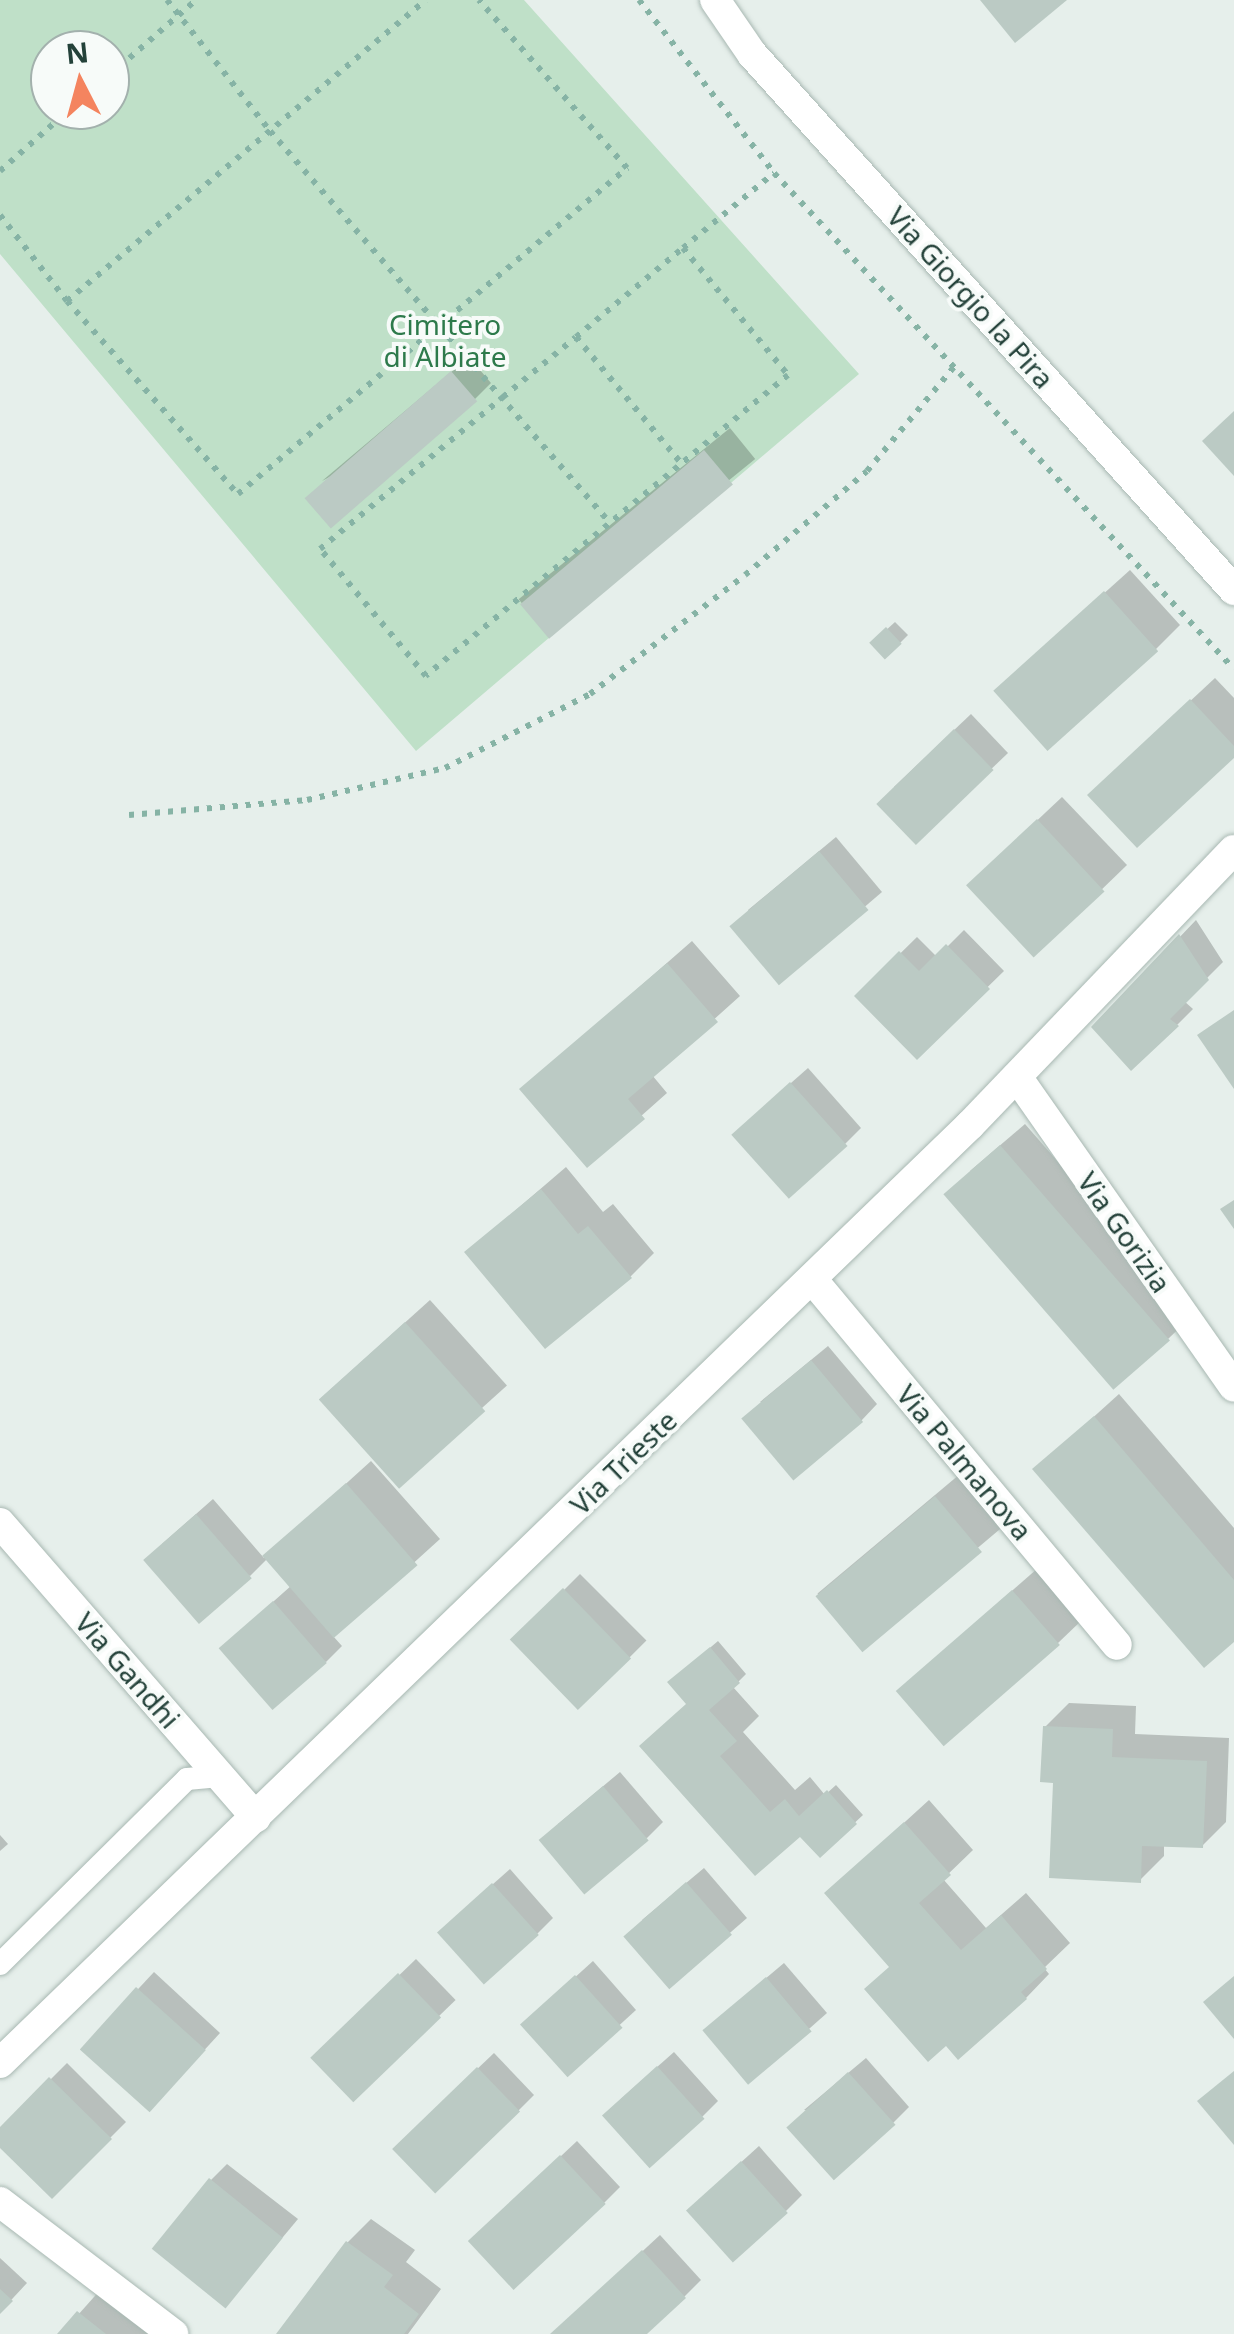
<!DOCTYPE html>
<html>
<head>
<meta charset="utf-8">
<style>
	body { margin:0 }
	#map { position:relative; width:1234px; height:2334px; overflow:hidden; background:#e6efeb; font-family:"Noto Sans",sans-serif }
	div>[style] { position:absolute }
	.green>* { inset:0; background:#bfe0c8 }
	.shadow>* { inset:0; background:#0003; transform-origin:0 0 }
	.building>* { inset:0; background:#bbcac4; transform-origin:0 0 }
	.path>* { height:6px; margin-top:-3px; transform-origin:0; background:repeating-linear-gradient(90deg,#86b3a5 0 5px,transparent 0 13px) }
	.roads { filter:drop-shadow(0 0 2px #a8b8b2) drop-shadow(0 0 2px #a8b8b2) }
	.service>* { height:22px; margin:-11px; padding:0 11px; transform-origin:11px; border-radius:11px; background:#fff }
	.minor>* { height:30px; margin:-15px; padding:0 15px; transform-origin:15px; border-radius:15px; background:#fff }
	span { translate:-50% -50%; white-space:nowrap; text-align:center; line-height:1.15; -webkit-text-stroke:8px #f7fbf9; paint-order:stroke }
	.street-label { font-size:28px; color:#24423a }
	.park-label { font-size:28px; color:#2d7a4b }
	.north { position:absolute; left:30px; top:30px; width:100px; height:100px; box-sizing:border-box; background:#f7fbf9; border:2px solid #a3b1ad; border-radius:50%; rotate:354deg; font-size:28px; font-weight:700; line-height:40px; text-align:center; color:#24423a }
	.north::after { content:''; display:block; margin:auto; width:35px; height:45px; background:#f4845f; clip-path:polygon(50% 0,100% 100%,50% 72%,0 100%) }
</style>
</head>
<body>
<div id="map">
	<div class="green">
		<div style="clip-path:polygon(evenodd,0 0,524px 0,859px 374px,416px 751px,0 254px,0 0,50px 50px,110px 50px,110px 110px,50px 110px,50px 50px)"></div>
	</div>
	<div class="shadow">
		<div style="clip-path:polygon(469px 357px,491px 383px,475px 399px,322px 481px)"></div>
		<div style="left:730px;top:428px;width:40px;height:272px;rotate:51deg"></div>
		<div style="clip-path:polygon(1130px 570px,1180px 625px,1156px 649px,1021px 668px)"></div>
		<div style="clip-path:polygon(895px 622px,908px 635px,900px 643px,872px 643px)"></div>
		<div style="clip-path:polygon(1215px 678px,1234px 698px,1234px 754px,1114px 772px)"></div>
		<div style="clip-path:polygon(971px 714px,1008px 753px,915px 842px,894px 787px)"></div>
		<div style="clip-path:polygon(1062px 797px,1127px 865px,1035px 954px,994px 861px)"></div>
		<div style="clip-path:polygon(836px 837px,882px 892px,778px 981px,748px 910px)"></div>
		<div style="clip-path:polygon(1196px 920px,1223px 962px,1184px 1001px,1193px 1009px,1177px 1025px,1094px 1027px)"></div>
		<div style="clip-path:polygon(964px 930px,1004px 971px,917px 1056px,857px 996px,917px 937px,937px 957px)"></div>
		<div style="clip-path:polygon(692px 941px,740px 996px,652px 1075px,667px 1093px,587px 1164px,523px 1089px)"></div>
		<div style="clip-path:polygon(808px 1068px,861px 1128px,845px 1144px,750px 1119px)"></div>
		<div style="clip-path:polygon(1025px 1124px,1192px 1316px,1168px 1339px,970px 1171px)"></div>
		<div style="clip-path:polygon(566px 1167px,603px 1212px,613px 1204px,654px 1253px,630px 1277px,467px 1252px)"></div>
		<div style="left:430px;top:1300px;width:115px;height:146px;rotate:48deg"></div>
		<div style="clip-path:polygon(828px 1346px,877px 1404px,861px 1421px,760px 1402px)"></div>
		<div style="clip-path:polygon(1119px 1394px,1234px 1528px,1234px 1639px,1036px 1469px)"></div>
		<div style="clip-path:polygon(371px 1461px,440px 1539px,333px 1636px,342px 1646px,326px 1662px,239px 1632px,292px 1585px,268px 1558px,250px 1576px,162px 1544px,213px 1499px,264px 1558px)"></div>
		<div style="left:960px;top:1474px;width:68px;height:186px;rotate:50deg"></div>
		<div style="clip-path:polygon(1038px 1568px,1082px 1620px,1058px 1643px,899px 1690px)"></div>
		<div style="left:580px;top:1574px;width:94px;height:93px;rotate:45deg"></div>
		<div style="clip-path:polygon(718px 1641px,746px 1674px,733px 1687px,759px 1716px,743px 1732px,795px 1790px,810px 1777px,825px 1795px,836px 1785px,863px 1815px,820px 1855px,810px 1824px,755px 1873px,678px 1675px)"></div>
		<div style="clip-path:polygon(1069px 1703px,1136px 1706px,1135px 1734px,1229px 1738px,1226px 1822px,1202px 1846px,1164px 1844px,1164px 1856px,1140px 1880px,1056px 1781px,1045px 1727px)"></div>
		<div style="clip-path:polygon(620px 1772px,663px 1822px,647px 1838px,558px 1824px)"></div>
		<div style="clip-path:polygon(929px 1800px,973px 1850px,943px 1879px,986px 1928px,1026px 1893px,1070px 1943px,1044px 1968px,1049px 1974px,1026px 1998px,891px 1966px,827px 1893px)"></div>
		<div style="clip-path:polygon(0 1835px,8px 1844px,0 1851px)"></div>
		<div style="clip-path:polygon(704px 1868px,747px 1918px,669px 1986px,642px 1920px)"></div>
		<div style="clip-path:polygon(510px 1869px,553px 1918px,537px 1934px,457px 1916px)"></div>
		<div style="left:416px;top:1959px;width:57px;height:141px;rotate:46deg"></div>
		<div style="clip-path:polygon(593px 1961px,636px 2010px,567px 2073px,540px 2009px)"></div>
		<div style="clip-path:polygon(784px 1963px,827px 2013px,749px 2082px,722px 2015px)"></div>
		<div style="clip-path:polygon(154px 1972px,220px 2033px,165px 2093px,83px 2048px)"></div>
		<div style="clip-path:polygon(674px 2052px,718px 2101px,702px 2117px,621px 2099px)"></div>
		<div style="clip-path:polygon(494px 2053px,534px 2095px,518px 2111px,411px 2132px)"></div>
		<div style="clip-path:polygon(866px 2058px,909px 2107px,893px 2123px,804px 2110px)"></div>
		<div style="clip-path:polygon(67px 2063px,126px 2122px,52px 2196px,0 2144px,0 2130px)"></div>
		<div style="clip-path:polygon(577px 2141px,620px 2187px,604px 2203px,488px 2225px)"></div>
		<div style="clip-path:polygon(759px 2146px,802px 2195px,786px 2211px,706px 2194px)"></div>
		<div style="clip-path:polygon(227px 2164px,298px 2219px,227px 2304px,211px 2180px)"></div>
		<div style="clip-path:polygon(371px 2219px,415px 2250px,406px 2262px,441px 2289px,408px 2334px,280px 2334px,348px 2242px)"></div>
		<div style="clip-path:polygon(660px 2235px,701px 2280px,685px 2296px,643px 2334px,553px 2334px)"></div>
		<div style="clip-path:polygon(0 2258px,27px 2283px,0 2312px)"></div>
		<div style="clip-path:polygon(102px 2288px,174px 2334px,61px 2334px)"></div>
	</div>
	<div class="building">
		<div style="clip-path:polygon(980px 0,1067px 0,1015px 43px)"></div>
		<div style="left:451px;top:371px;width:40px;height:194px;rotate:49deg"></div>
		<div style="clip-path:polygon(1234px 411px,1234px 476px,1202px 441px)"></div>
		<div style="left:704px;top:450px;width:45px;height:240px;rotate:50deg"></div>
		<div style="left:1104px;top:591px;width:81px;height:149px;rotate:48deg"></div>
		<div style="left:886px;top:627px;width:23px;height:23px;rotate:47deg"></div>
		<div style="clip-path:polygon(1190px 699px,1234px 746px,1234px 758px,1137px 848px,1087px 795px)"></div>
		<div style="left:954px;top:729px;width:57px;height:108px;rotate:46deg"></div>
		<div style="left:1037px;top:819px;width:99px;height:97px;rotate:47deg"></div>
		<div style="left:819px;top:851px;width:77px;height:117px;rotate:50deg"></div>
		<div style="clip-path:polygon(1179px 934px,1209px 980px,1170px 1019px,1179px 1026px,1131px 1071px,1091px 1027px)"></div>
		<div style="clip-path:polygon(946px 944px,990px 989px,917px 1060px,854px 996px,899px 951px,919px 971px)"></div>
		<div style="clip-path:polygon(667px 963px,718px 1022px,628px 1099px,645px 1119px,587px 1168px,519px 1089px)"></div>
		<div style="clip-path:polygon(1234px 1010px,1234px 1089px,1197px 1035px)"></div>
		<div style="left:790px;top:1082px;width:86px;height:79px;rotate:48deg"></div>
		<div style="left:1000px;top:1145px;width:259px;height:75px;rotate:49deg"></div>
		<div style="clip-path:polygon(541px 1189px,578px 1234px,588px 1226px,632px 1278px,545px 1349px,464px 1252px)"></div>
		<div style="clip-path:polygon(1234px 1200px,1234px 1229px,1220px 1209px)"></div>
		<div style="left:405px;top:1322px;width:120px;height:116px;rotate:48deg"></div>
		<div style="left:811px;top:1360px;width:81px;height:91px;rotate:50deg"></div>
		<div style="clip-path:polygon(1094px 1416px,1234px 1580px,1234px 1642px,1204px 1668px,1032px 1469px)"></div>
		<div style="left:346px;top:1483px;width:109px;height:111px;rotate:49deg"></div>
		<div style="left:935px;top:1496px;width:73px;height:156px;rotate:50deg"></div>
		<div style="left:196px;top:1514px;width:85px;height:70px;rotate:49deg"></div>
		<div style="left:563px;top:1588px;width:98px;height:74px;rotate:46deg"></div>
		<div style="left:1012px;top:1590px;width:73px;height:154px;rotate:49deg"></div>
		<div style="left:273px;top:1601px;width:82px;height:72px;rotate:49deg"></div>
		<div style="clip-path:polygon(710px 1647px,740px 1683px,709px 1710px,737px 1741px,720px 1756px,770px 1812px,785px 1799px,799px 1816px,827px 1790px,857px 1824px,820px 1858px,800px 1837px,755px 1876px,639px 1746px,686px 1704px,667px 1682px)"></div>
		<div style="clip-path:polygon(1043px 1726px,1113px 1729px,1112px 1757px,1207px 1761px,1203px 1848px,1142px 1846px,1141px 1883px,1049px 1878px,1053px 1783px,1040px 1782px)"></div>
		<div style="left:603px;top:1786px;width:71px;height:84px;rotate:50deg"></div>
		<div style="clip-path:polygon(904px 1822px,951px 1875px,919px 1903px,961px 1950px,1001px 1915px,1047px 1969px,1021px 1992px,1027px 1999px,958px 2060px,946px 2046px,928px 2062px,864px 1989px,889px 1967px,824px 1893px)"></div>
		<div style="left:686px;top:1882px;width:70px;height:83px;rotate:49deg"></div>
		<div style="left:492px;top:1883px;width:70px;height:74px;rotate:48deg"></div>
		<div style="left:398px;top:1973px;width:62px;height:122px;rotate:46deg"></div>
		<div style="left:575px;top:1975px;width:71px;height:74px;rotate:48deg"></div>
		<div style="clip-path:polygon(1234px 1976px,1234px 2039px,1203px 2002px)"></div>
		<div style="left:766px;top:1977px;width:71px;height:83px;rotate:50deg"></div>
		<div style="left:136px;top:1987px;width:94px;height:84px;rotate:42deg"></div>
		<div style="left:657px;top:2066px;width:71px;height:74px;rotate:48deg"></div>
		<div style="left:477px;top:2067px;width:62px;height:118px;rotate:46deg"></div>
		<div style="clip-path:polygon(1234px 2071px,1234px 2145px,1197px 2101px)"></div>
		<div style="left:848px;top:2072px;width:71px;height:83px;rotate:48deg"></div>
		<div style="clip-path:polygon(49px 2077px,112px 2139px,52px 2199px,0 2148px,0 2127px)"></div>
		<div style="left:560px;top:2155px;width:67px;height:126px;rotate:47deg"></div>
		<div style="left:741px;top:2161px;width:70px;height:74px;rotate:48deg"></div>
		<div style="left:209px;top:2178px;width:95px;height:91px;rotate:39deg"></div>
		<div style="clip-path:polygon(346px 2241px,393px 2275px,384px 2287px,419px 2314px,404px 2334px,276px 2334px)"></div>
		<div style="clip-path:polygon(642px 2250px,686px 2298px,647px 2334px,550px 2334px)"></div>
		<div style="clip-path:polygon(0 2289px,13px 2301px,0 2314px)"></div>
		<div style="clip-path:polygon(77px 2311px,106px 2334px,57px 2334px)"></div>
	</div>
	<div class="path">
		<div style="left:167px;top:0;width:167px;rotate:51.8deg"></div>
		<div style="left:270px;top:131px;width:519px;rotate:49.06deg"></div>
		<div style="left:639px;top:0;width:219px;rotate:52deg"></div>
		<div style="left:774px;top:173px;width:676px;rotate:47.16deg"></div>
		<div style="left:110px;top:75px;width:114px;rotate:-41.1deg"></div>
		<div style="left:0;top:171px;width:92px;rotate:-41.5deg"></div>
		<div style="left:0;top:215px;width:109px;rotate:52.1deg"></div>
		<div style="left:67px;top:301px;width:258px;rotate:48.5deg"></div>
		<div style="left:238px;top:494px;width:508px;rotate:-39.96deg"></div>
		<div style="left:627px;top:168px;width:224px;rotate:-131.4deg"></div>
		<div style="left:683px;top:248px;width:165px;rotate:50.4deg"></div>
		<div style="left:788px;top:375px;width:471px;rotate:140.3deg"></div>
		<div style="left:426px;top:676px;width:165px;rotate:-129.8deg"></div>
		<div style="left:320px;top:549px;width:238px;rotate:-39.7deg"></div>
		<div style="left:503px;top:397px;width:94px;rotate:-39.4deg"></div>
		<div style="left:576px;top:337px;width:139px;rotate:-39.8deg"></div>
		<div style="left:683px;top:248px;width:118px;rotate:-39.5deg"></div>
		<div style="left:67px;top:301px;width:468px;rotate:-40deg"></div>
		<div style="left:576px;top:337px;width:165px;rotate:50.2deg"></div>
		<div style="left:129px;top:815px;width:179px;rotate:-4.8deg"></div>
		<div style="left:307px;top:800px;width:142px;rotate:-13.1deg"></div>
		<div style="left:445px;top:768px;width:163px;rotate:-27deg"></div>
		<div style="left:590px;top:694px;width:195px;rotate:-37.5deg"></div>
		<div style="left:745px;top:575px;width:160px;rotate:-40.4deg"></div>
		<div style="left:867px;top:471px;width:136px;rotate:-50.1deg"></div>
	</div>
	<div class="roads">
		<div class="service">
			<div style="left:0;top:1964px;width:263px;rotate:-44.7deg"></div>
			<div style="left:187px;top:1779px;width:33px;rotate:-5deg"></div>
		</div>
		<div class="minor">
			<div style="left:715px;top:0;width:65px;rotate:55.6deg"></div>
			<div style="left:752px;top:54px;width:721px;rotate:48.04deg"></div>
			<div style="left:1017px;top:1077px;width:378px;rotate:55deg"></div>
			<div style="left:812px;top:1279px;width:476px;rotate:50.2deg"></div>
			<div style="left:0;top:1523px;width:390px;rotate:49deg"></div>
			<div style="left:0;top:2063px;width:1349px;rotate:-44.04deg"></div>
			<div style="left:970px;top:1125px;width:381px;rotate:-46.2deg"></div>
			<div style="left:0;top:2202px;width:218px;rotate:37.3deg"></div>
		</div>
	</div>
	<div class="street-label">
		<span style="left:971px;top:297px;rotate:48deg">Via Giorgio la Pira</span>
		<span style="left:1125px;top:1232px;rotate:55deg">Via Gorizia</span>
		<span style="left:623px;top:1462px;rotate:-44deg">Via Trieste</span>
		<span style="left:965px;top:1462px;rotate:50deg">Via Palmanova</span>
		<span style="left:128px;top:1670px;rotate:49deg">Via Gandhi</span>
	</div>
	<div class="park-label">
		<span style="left:445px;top:340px">Cimitero<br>di Albiate</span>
	</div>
	<div class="north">N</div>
</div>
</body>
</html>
